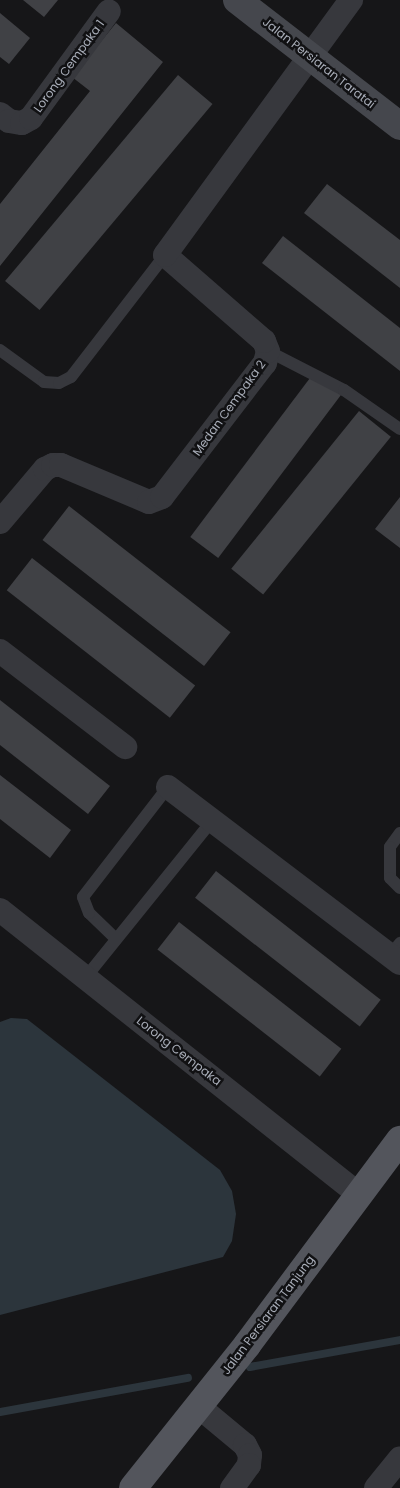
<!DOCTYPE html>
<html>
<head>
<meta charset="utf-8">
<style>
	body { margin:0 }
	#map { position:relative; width:400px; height:1488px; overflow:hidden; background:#161618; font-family:Poppins,sans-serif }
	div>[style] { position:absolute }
	.water>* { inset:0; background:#2c353c }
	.stream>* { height:8px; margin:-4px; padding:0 4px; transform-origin:4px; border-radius:4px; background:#2c353c }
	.building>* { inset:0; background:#404145; transform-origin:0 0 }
	.lane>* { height:12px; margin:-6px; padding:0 6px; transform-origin:6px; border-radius:6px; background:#37383d }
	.street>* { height:24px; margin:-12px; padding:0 12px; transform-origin:12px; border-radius:12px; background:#37383d }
	.secondary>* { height:28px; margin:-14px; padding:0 14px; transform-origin:14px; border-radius:14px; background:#45474d }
	.primary>* { height:28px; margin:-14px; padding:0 14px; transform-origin:14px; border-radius:14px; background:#53555c }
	span { translate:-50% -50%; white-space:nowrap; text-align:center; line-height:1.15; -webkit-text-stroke:5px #111113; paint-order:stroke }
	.street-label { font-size:12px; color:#a8adb8 }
</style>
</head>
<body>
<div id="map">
	<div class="water">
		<div style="clip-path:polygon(11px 1018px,27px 1019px,220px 1170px,232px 1191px,236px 1214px,232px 1241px,223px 1257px,0 1315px,0 1022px)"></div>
	</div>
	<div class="stream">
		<div style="left:250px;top:1367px;width:152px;rotate:-10.2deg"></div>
		<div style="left:0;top:1412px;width:191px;rotate:-10.3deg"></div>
	</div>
	<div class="building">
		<div style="clip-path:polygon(23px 0,58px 0,44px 17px)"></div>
		<div style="clip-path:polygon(0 13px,30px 38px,9px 64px,0 57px)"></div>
		<div style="clip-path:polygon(116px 23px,163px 62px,0 266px,0 204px,90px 91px,72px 77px)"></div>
		<div style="left:178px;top:75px;width:45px;height:269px;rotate:40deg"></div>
		<div style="clip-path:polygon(327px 184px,400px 240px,400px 288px,304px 213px)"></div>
		<div style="clip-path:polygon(283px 236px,400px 328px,400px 371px,262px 263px)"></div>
		<div style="left:313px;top:374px;width:35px;height:204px;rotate:37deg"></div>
		<div style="left:359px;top:411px;width:41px;height:203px;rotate:39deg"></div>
		<div style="clip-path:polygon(400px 497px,400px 548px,375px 529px)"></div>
		<div style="left:69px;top:506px;width:205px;height:43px;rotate:38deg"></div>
		<div style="left:32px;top:558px;width:207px;height:41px;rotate:38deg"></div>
		<div style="clip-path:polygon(0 700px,110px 786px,88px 814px,0 745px)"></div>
		<div style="clip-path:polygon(0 775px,71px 830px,50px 858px,0 819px)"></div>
		<div style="left:216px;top:871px;width:209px;height:34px;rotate:38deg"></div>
		<div style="left:179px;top:922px;width:206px;height:35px;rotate:38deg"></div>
	</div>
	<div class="lane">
		<div style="left:0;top:350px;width:54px;rotate:36deg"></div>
		<div style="left:44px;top:382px;width:15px;rotate:4deg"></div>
		<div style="left:59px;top:383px;width:13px;rotate:-27deg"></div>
		<div style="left:71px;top:377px;width:154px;rotate:-52.4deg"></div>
		<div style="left:268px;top:351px;width:85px;rotate:27.2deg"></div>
		<div style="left:344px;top:390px;width:68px;rotate:34.9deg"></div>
		<div style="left:400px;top:833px;width:17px;rotate:126deg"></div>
		<div style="left:390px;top:847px;width:31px;rotate:90deg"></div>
		<div style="left:390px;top:878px;width:14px;rotate:45deg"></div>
		<div style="left:116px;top:939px;width:37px;rotate:-136deg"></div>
		<div style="left:89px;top:913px;width:17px;rotate:-111deg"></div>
		<div style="left:83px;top:897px;width:139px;rotate:-52.3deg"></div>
		<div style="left:390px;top:955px;width:16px;rotate:-50deg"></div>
		<div style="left:86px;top:977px;width:201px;rotate:-51.1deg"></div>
	</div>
	<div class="street">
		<div style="left:0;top:114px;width:11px;rotate:38deg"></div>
		<div style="left:9px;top:121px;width:13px;rotate:9deg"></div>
		<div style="left:22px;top:123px;width:10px;rotate:-29deg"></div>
		<div style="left:31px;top:118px;width:132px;rotate:-53.9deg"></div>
		<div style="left:0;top:522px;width:70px;rotate:-49.7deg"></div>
		<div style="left:45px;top:469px;width:9px;rotate:-27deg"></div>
		<div style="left:53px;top:465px;width:8px"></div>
		<div style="left:61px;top:465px;width:95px;rotate:22.8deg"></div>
		<div style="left:149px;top:502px;width:14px;rotate:-21deg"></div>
		<div style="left:162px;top:497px;width:169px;rotate:-52.5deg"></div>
		<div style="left:265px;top:363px;width:12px;rotate:-76deg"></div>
		<div style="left:268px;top:351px;width:11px;rotate:-112deg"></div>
		<div style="left:264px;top:341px;width:131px;rotate:-139deg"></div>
		<div style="left:165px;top:255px;width:316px;rotate:-53.9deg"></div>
		<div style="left:0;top:651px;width:158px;rotate:37.5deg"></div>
		<div style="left:168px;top:787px;width:291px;rotate:37.2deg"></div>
		<div style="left:0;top:910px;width:456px;rotate:38.4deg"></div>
		<div style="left:198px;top:1406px;width:61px;rotate:39.7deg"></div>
		<div style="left:245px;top:1445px;width:11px;rotate:63deg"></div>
		<div style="left:250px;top:1455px;width:10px;rotate:96deg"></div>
		<div style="left:249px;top:1465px;width:29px;rotate:126deg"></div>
		<div style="left:376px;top:1488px;width:38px;rotate:-51deg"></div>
	</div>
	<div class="secondary">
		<div style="left:237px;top:0;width:206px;rotate:37.7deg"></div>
	</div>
	<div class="primary">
		<div style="left:133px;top:1488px;width:183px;rotate:-51.4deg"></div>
		<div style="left:247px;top:1345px;width:256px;rotate:-53.3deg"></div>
	</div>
	<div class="street-label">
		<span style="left:319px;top:63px;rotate:38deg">Jalan Persiaran Taratai</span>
		<span style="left:69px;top:66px;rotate:-54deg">Lorong Cempaka 1</span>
		<span style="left:229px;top:408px;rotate:-54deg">Medan Cempaka 2</span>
		<span style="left:179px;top:1051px;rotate:38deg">Lorong Cempaka</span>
		<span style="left:268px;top:1315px;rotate:-53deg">Jalan Persiaran Tanjung</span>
	</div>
</div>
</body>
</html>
